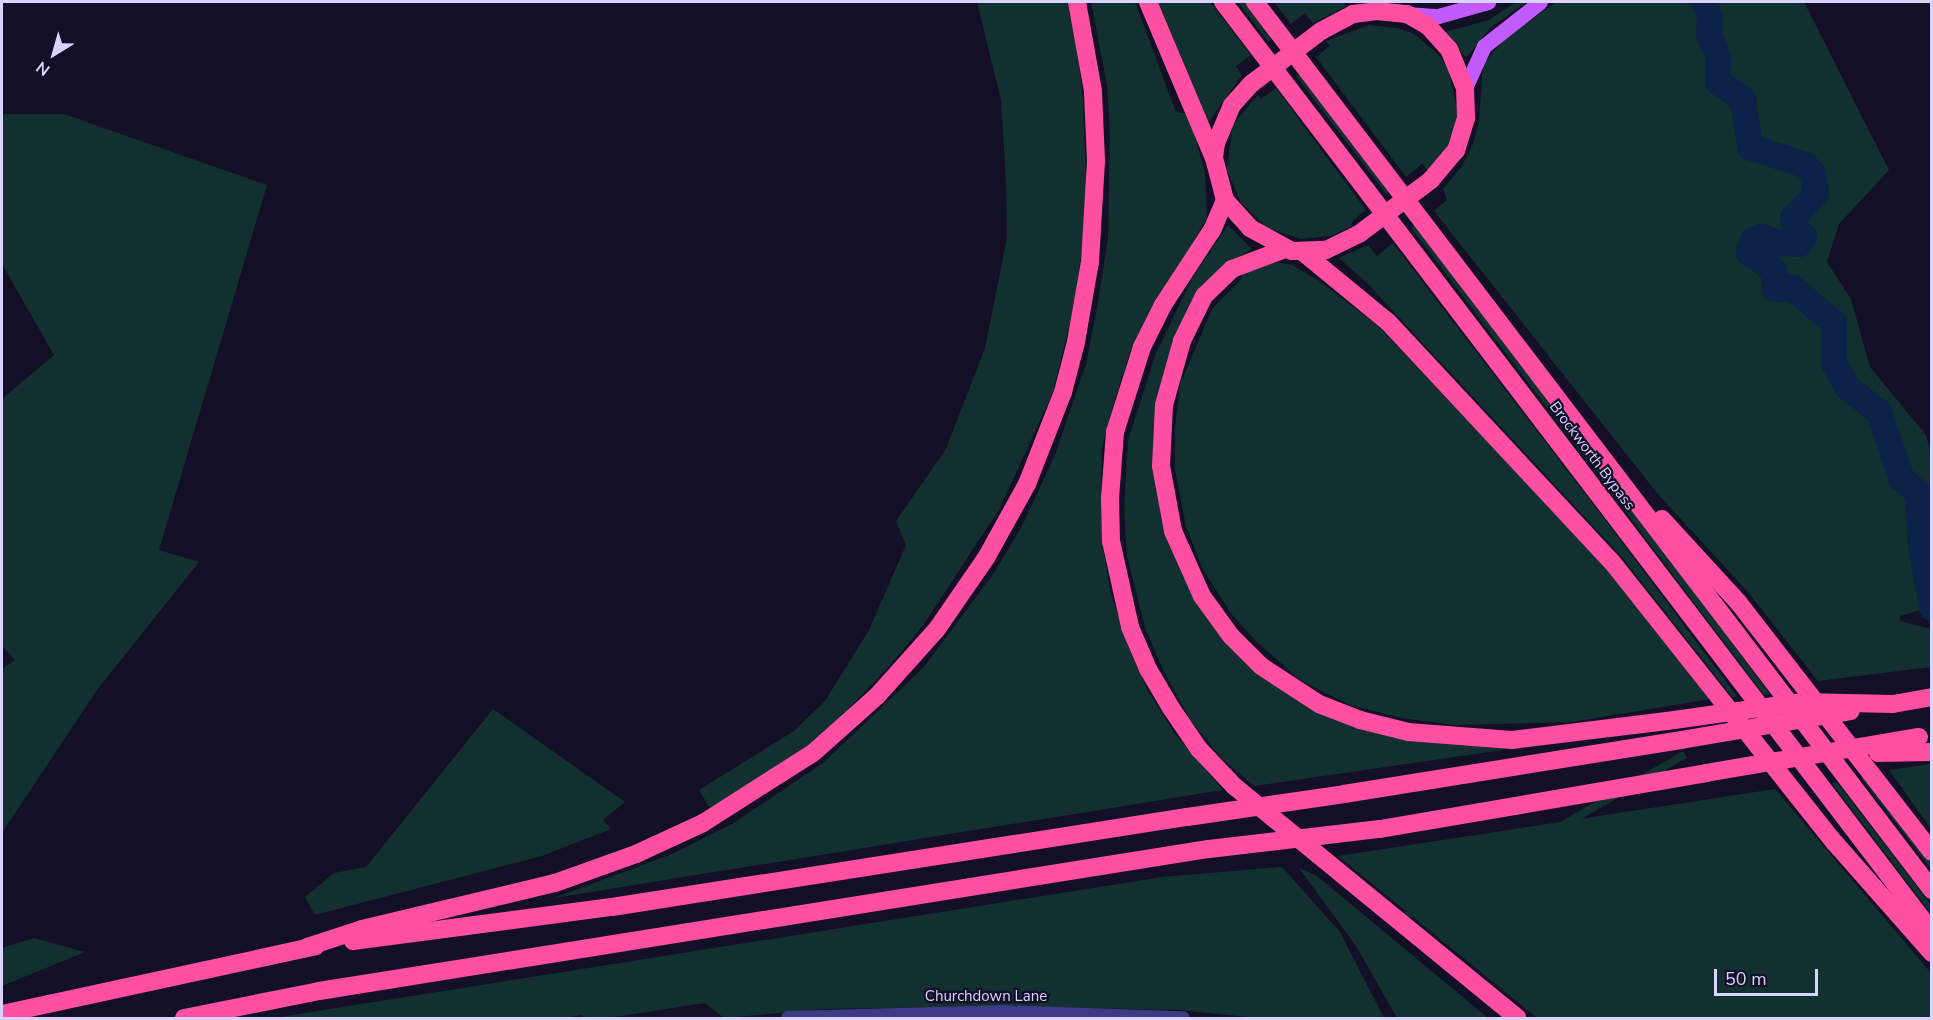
<!DOCTYPE html>
<html>
<head>
<meta charset="utf-8">
<style>
	body { margin:0 }
	#map { position:relative; width:1933px; height:1020px; overflow:hidden; background:#130f26; font-family:"Nunito Sans",sans-serif }
	div>[style] { position:absolute }
	.green>* { inset:0; background:#12302f; transform-origin:0 0 }
	.river>* { height:26px; margin:-13px; padding:0 13px; transform-origin:13px; border-radius:13px; background:#0c2248 }
	.minor>* { height:14px; margin:-7px; padding:0 7px; transform-origin:7px; border-radius:7px; background:#3d3a85 }
	.major>* { height:15px; margin:-7.5px; padding:0 7.5px; transform-origin:7.5px; border-radius:7.5px; background:#c25bff }
	.highway>* { height:18px; margin:-9px; padding:0 9px; transform-origin:9px; border-radius:9px; background:#ff4fa3 }
	.highway-bridge>* { height:18px; margin:-9px; padding:0 9px; transform-origin:9px; border-radius:9px; background:#ff4fa3 }
	span { translate:-50% -50%; white-space:nowrap; text-align:center; line-height:1.15; -webkit-text-stroke:4.5px #130f26; paint-order:stroke }
	.street-label { font-size:15px; color:#d9d4ff }
	.frame { position:absolute; inset:0; border:3px solid #d9d4ff; pointer-events:none }
	.north { position:absolute; left:24px; top:24px; width:60px; height:60px; -webkit-text-stroke:4px #130f26; paint-order:stroke; rotate:217deg; font-size:16px; font-weight:700; line-height:24px; text-align:center; color:#d9d4ff }
	.north::after { content:''; display:block; margin:auto; width:21px; height:27px; background:#d9d4ff; clip-path:polygon(50% 0,100% 100%,50% 72%,0 100%) }
	.scale { position:absolute; left:1714px; top:969px; width:104px; height:27px; box-sizing:border-box; border:3px solid #d9d4ff; border-top:0; padding-left:8px; font-size:18px; line-height:21px; white-space:nowrap; color:#d9d4ff; -webkit-text-stroke:4px #130f26; paint-order:stroke }
</style>
</head>
<body>
<div id="map">
	<div class="green">
		<div style="clip-path:polygon(977px 2px,1067px 2px,1076px 42px,1083px 98px,1087px 211px,1074px 307px,1053px 392px,1000px 508px,924px 624px,893px 662px,837px 721px,792px 758px,710px 808px,699px 790px,794px 731px,825px 701px,869px 630px,906px 545px,896px 521px,946px 449px,985px 348px,1007px 237px,1006px 182px,1001px 100px)"></div>
		<div style="clip-path:polygon(1091px 2px,1135px 2px,1176px 112px,1189px 114px,1205px 173px,1207px 218px,1130px 352px,1114px 402px,1102px 448px,1101px 498px,1103px 548px,1111px 594px,1129px 648px,1148px 691px,1175px 734px,1223px 790px,554px 898px,672px 854px,732px 824px,823px 763px,923px 668px,994px 573px,1023px 524px,1055px 455px,1086px 364px,1097px 308px,1108px 238px,1110px 133px,1107px 85px)"></div>
		<div style="clip-path:polygon(1157px 2px,1210px 2px,1251px 55px,1236px 66px,1242px 75px,1208px 123px)"></div>
		<div style="clip-path:polygon(1238px 2px,1245px 2px,1272px 39px,1268px 42px)"></div>
		<div style="clip-path:polygon(1274px 2px,1342px 2px,1347px 6px,1313px 23px,1305px 13px,1291px 24px)"></div>
		<div style="clip-path:polygon(1516px 2px,1527px 2px,1491px 27px,1466px 58px,1445px 32px,1489px 20px)"></div>
		<div style="clip-path:polygon(1556px 2px,1804px 2px,1889px 170px,1839px 224px,1827px 262px,1851px 299px,1870px 367px,1926px 435px,1932px 457px,1931px 607px,1900px 616px,1900px 621px,1931px 629px,1931px 667px,1818px 681px,1748px 592px,1657px 493px,1434px 211px,1447px 200px,1443px 189px,1462px 166px,1473px 144px,1479px 122px,1483px 64px,1509px 35px)"></div>
		<div style="clip-path:polygon(1369px 25px,1398px 28px,1414px 34px,1440px 56px,1449px 71px,1458px 113px,1449px 147px,1428px 171px,1422px 164px,1406px 177px,1316px 57px,1330px 46px,1326px 41px)"></div>
		<div style="clip-path:polygon(1300px 75px,1390px 190px,1386px 194px,1296px 76px)"></div>
		<div style="clip-path:polygon(1276px 88px,1366px 210px,1352px 221px,1352px 226px,1331px 236px,1301px 239px,1267px 228px,1241px 203px,1227px 170px,1233px 124px,1258px 95px,1261px 99px)"></div>
		<div style="clip-path:polygon(2px 114px,64px 114px,267px 185px,159px 550px,199px 562px,97px 690px,2px 833px,2px 669px,15px 660px,2px 646px,2px 399px,54px 355px,2px 264px)"></div>
		<div style="clip-path:polygon(1228px 225px,1252px 249px,1228px 263px,1202px 291px,1154px 453px,1210px 618px,1316px 709px,1503px 744px,1503px 750px,1254px 786px,1222px 759px,1191px 721px,1165px 674px,1145px 628px,1127px 556px,1124px 509px,1128px 440px,1156px 353px,1193px 277px)"></div>
		<div style="clip-path:polygon(1415px 225px,1650px 533px,1770px 694px,1764px 695px,1411px 228px)"></div>
		<div style="clip-path:polygon(1393px 243px,1622px 542px,1737px 696px,1733px 698px,1621px 556px,1367px 283px,1339px 258px,1368px 245px,1377px 256px)"></div>
		<div style="clip-path:polygon(1276px 262px,1292px 265px,1318px 280px,1377px 325px,1602px 563px,1711px 699px,1572px 722px,1455px 725px,1401px 718px,1350px 705px,1300px 680px,1256px 641px,1233px 616px,1203px 570px,1186px 527px,1175px 470px,1175px 428px,1180px 385px,1212px 309px,1242px 278px,1241px 271px)"></div>
		<div style="clip-path:polygon(493px 709px,625px 802px,603px 820px,611px 829px,542px 856px,315px 915px,305px 897px,334px 873px,366px 867px)"></div>
		<div style="left:1683px;top:751px;width:8px;height:327px;rotate:60deg"></div>
		<div style="clip-path:polygon(1931px 764px,1932px 764px,1931px 829px,1889px 770px)"></div>
		<div style="clip-path:polygon(1866px 777px,1931px 863px,1931px 869px,1861px 778px)"></div>
		<div style="clip-path:polygon(1837px 782px,1931px 905px,1931px 914px,1832px 783px)"></div>
		<div style="clip-path:polygon(1775px 789px,1931px 973px,1931px 1018px,1537px 1018px,1338px 856px)"></div>
		<div style="clip-path:polygon(1282px 867px,1340px 932px,1384px 1018px,1258px 1018px,1178px 1010px,1010px 1006px,825px 1009px,724px 1018px,705px 1003px,608px 1018px,583px 1018px,582px 1015px,564px 1018px,273px 1018px,1162px 877px)"></div>
		<div style="clip-path:polygon(1299px 868px,1317px 876px,1488px 1018px,1397px 1018px,1356px 946px)"></div>
		<div style="clip-path:polygon(34px 938px,85px 952px,2px 986px,2px 948px)"></div>
	</div>
	<div class="river">
		<div style="left:1704px;top:2px;width:16px;rotate:68deg"></div>
		<div style="left:1710px;top:17px;width:17px;rotate:93deg"></div>
		<div style="left:1709px;top:34px;width:25px;rotate:69deg"></div>
		<div style="left:1718px;top:57px;width:25px;rotate:90deg"></div>
		<div style="left:1718px;top:82px;width:30px;rotate:34deg"></div>
		<div style="left:1743px;top:99px;width:49px;rotate:81.7deg"></div>
		<div style="left:1750px;top:147px;width:58px;rotate:18.1deg"></div>
		<div style="left:1805px;top:165px;width:12px;rotate:48deg"></div>
		<div style="left:1813px;top:174px;width:20px;rotate:81deg"></div>
		<div style="left:1816px;top:194px;width:33px;rotate:134deg"></div>
		<div style="left:1793px;top:218px;width:11px;rotate:80deg"></div>
		<div style="left:1795px;top:229px;width:12px;rotate:42deg"></div>
		<div style="left:1804px;top:237px;width:9px;rotate:126deg"></div>
		<div style="left:1799px;top:244px;width:21px;rotate:-177deg"></div>
		<div style="left:1778px;top:243px;width:17px;rotate:-159deg"></div>
		<div style="left:1762px;top:237px;width:9px;rotate:162deg"></div>
		<div style="left:1753px;top:240px;width:13px;rotate:108deg"></div>
		<div style="left:1749px;top:252px;width:31px;rotate:37deg"></div>
		<div style="left:1774px;top:271px;width:18px;rotate:87deg"></div>
		<div style="left:1775px;top:289px;width:18px;rotate:-3deg"></div>
		<div style="left:1793px;top:288px;width:54px;rotate:40.5deg"></div>
		<div style="left:1834px;top:323px;width:40px;rotate:90deg"></div>
		<div style="left:1834px;top:363px;width:27px;rotate:62deg"></div>
		<div style="left:1847px;top:387px;width:41px;rotate:38deg"></div>
		<div style="left:1879px;top:412px;width:71px;rotate:71.1deg"></div>
		<div style="left:1902px;top:479px;width:21px;rotate:41deg"></div>
		<div style="left:1918px;top:493px;width:52px;rotate:86.7deg"></div>
		<div style="left:1921px;top:545px;width:64px;rotate:80.1deg"></div>
	</div>
	<div class="minor">
		<div style="left:788px;top:1018px;width:210px;rotate:-1.6deg"></div>
		<div style="left:998px;top:1012px;width:185px;rotate:1.9deg"></div>
	</div>
	<div class="major">
		<div style="left:1407px;top:14px;width:31px;rotate:4deg"></div>
		<div style="left:1438px;top:16px;width:52px;rotate:-15.6deg"></div>
		<div style="left:1465px;top:88px;width:46px;rotate:-65.7deg"></div>
		<div style="left:1484px;top:46px;width:71px;rotate:-38.2deg"></div>
	</div>
	<div class="highway">
		<div style="left:1148px;top:2px;width:169px;rotate:67.1deg"></div>
		<div style="left:1223px;top:2px;width:1169px;rotate:52.68deg"></div>
		<div style="left:1255px;top:2px;width:1117px;rotate:52.68deg"></div>
		<div style="left:1321px;top:31px;width:36px;rotate:-28deg"></div>
		<div style="left:1353px;top:14px;width:24px;rotate:-7deg"></div>
		<div style="left:1377px;top:11px;width:30px;rotate:6deg"></div>
		<div style="left:1407px;top:14px;width:24px;rotate:30deg"></div>
		<div style="left:1428px;top:26px;width:31px;rotate:48deg"></div>
		<div style="left:1449px;top:49px;width:42px;rotate:67.7deg"></div>
		<div style="left:1465px;top:88px;width:30px;rotate:88deg"></div>
		<div style="left:1466px;top:118px;width:34px;rotate:107deg"></div>
		<div style="left:1456px;top:150px;width:39px;rotate:130deg"></div>
		<div style="left:1251px;top:84px;width:28px;rotate:132deg"></div>
		<div style="left:1232px;top:105px;width:41px;rotate:112.8deg"></div>
		<div style="left:1216px;top:143px;width:15px;rotate:98deg"></div>
		<div style="left:1214px;top:158px;width:43px;rotate:75.3deg"></div>
		<div style="left:1225px;top:200px;width:38px;rotate:48deg"></div>
		<div style="left:1250px;top:228px;width:48px;rotate:28.7deg"></div>
		<div style="left:1292px;top:251px;width:34px;rotate:-2deg"></div>
		<div style="left:1326px;top:250px;width:37px;rotate:-26deg"></div>
		<div style="left:1225px;top:200px;width:33px;rotate:113deg"></div>
		<div style="left:1212px;top:230px;width:90px;rotate:123.2deg"></div>
		<div style="left:1163px;top:305px;width:47px;rotate:116.6deg"></div>
		<div style="left:1142px;top:347px;width:89px;rotate:107.6deg"></div>
		<div style="left:1115px;top:432px;width:66px;rotate:94.3deg"></div>
		<div style="left:1110px;top:498px;width:43px;rotate:88.7deg"></div>
		<div style="left:1111px;top:541px;width:88px;rotate:77.5deg"></div>
		<div style="left:1130px;top:627px;width:46px;rotate:66.8deg"></div>
		<div style="left:1148px;top:669px;width:45px;rotate:59.5deg"></div>
		<div style="left:1171px;top:708px;width:50px;rotate:55.7deg"></div>
		<div style="left:1199px;top:749px;width:51px;rotate:46.6deg"></div>
		<div style="left:1234px;top:786px;width:366px;rotate:39.3deg"></div>
		<div style="left:1285px;top:249px;width:57px;rotate:159.3deg"></div>
		<div style="left:1232px;top:269px;width:39px;rotate:136deg"></div>
		<div style="left:1204px;top:296px;width:50px;rotate:116.1deg"></div>
		<div style="left:1182px;top:341px;width:66px;rotate:105.7deg"></div>
		<div style="left:1164px;top:405px;width:61px;rotate:92.8deg"></div>
		<div style="left:1161px;top:466px;width:66px;rotate:79.5deg"></div>
		<div style="left:1173px;top:531px;width:71px;rotate:66deg"></div>
		<div style="left:1202px;top:596px;width:49px;rotate:54.1deg"></div>
		<div style="left:1231px;top:636px;width:42px;rotate:45deg"></div>
		<div style="left:1261px;top:666px;width:69px;rotate:33.2deg"></div>
		<div style="left:1319px;top:704px;width:44px;rotate:21.3deg"></div>
		<div style="left:1360px;top:720px;width:49px;rotate:14deg"></div>
		<div style="left:1408px;top:732px;width:104px;rotate:4.4deg"></div>
		<div style="left:1512px;top:740px;width:156px;rotate:-7deg"></div>
		<div style="left:1304px;top:253px;width:109px;rotate:39.4deg"></div>
		<div style="left:1388px;top:322px;width:328px;rotate:47deg"></div>
		<div style="left:1612px;top:562px;width:359px;rotate:51.6deg"></div>
		<div style="left:1835px;top:843px;width:147px;rotate:48.6deg"></div>
		<div style="left:1662px;top:519px;width:113px;rotate:47.5deg"></div>
		<div style="left:1738px;top:602px;width:316px;rotate:52.2deg"></div>
		<div style="left:1893px;top:704px;width:40px;rotate:-10deg"></div>
		<div style="left:1344px;top:794px;width:341px;rotate:-9.1deg"></div>
		<div style="left:1380px;top:829px;width:331px;rotate:-9.7deg"></div>
		<div style="left:353px;top:941px;width:261px;rotate:-7.5deg"></div>
		<div style="left:612px;top:907px;width:582px;rotate:-8.9deg"></div>
		<div style="left:307px;top:947px;width:58px;rotate:-18.1deg"></div>
		<div style="left:362px;top:929px;width:198px;rotate:-13.4deg"></div>
		<div style="left:555px;top:883px;width:86px;rotate:-19.7deg"></div>
		<div style="left:636px;top:854px;width:74px;rotate:-24.8deg"></div>
		<div style="left:703px;top:823px;width:130px;rotate:-32.5deg"></div>
		<div style="left:813px;top:753px;width:86px;rotate:-41.7deg"></div>
		<div style="left:877px;top:696px;width:90px;rotate:-48.2deg"></div>
		<div style="left:937px;top:629px;width:86px;rotate:-55.4deg"></div>
		<div style="left:986px;top:558px;width:85px;rotate:-61deg"></div>
		<div style="left:1027px;top:484px;width:99px;rotate:-68.6deg"></div>
		<div style="left:1063px;top:392px;width:52px;rotate:-75.4deg"></div>
		<div style="left:1076px;top:342px;width:81px;rotate:-80.1deg"></div>
		<div style="left:1090px;top:262px;width:101px;rotate:-86.6deg"></div>
		<div style="left:1096px;top:161px;width:70px;rotate:-92.5deg"></div>
		<div style="left:1093px;top:91px;width:90px;rotate:-100.2deg"></div>
		<div style="left:2px;top:1014px;width:321px;rotate:-12.2deg"></div>
		<div style="left:184px;top:1018px;width:138px;rotate:-11.3deg"></div>
		<div style="left:319px;top:991px;width:901px;rotate:-9.07deg"></div>
	</div>
	<div class="highway-bridge">
		<div style="left:1251px;top:84px;width:88px;rotate:-37.1deg"></div>
		<div style="left:1359px;top:234px;width:90px;rotate:-36.9deg"></div>
		<div style="left:1667px;top:721px;width:136px;rotate:-8deg"></div>
		<div style="left:1802px;top:702px;width:91px;rotate:1.3deg"></div>
		<div style="left:1681px;top:740px;width:172px;rotate:-9.7deg"></div>
		<div style="left:1878px;top:753px;width:52px;rotate:-1.1deg"></div>
		<div style="left:1706px;top:773px;width:216px;rotate:-9.6deg"></div>
		<div style="left:1187px;top:817px;width:159px;rotate:-8.3deg"></div>
		<div style="left:1209px;top:849px;width:172px;rotate:-6.7deg"></div>
	</div>
	<div class="street-label">
		<span style="left:1592px;top:456px;rotate:53deg">Brockworth Bypass</span>
		<span style="left:986px;top:997px">Churchdown Lane</span>
	</div>
	<div class="frame"></div>
	<div class="north">N</div>
	<div class="scale">50 m</div>
</div>
</body>
</html>
